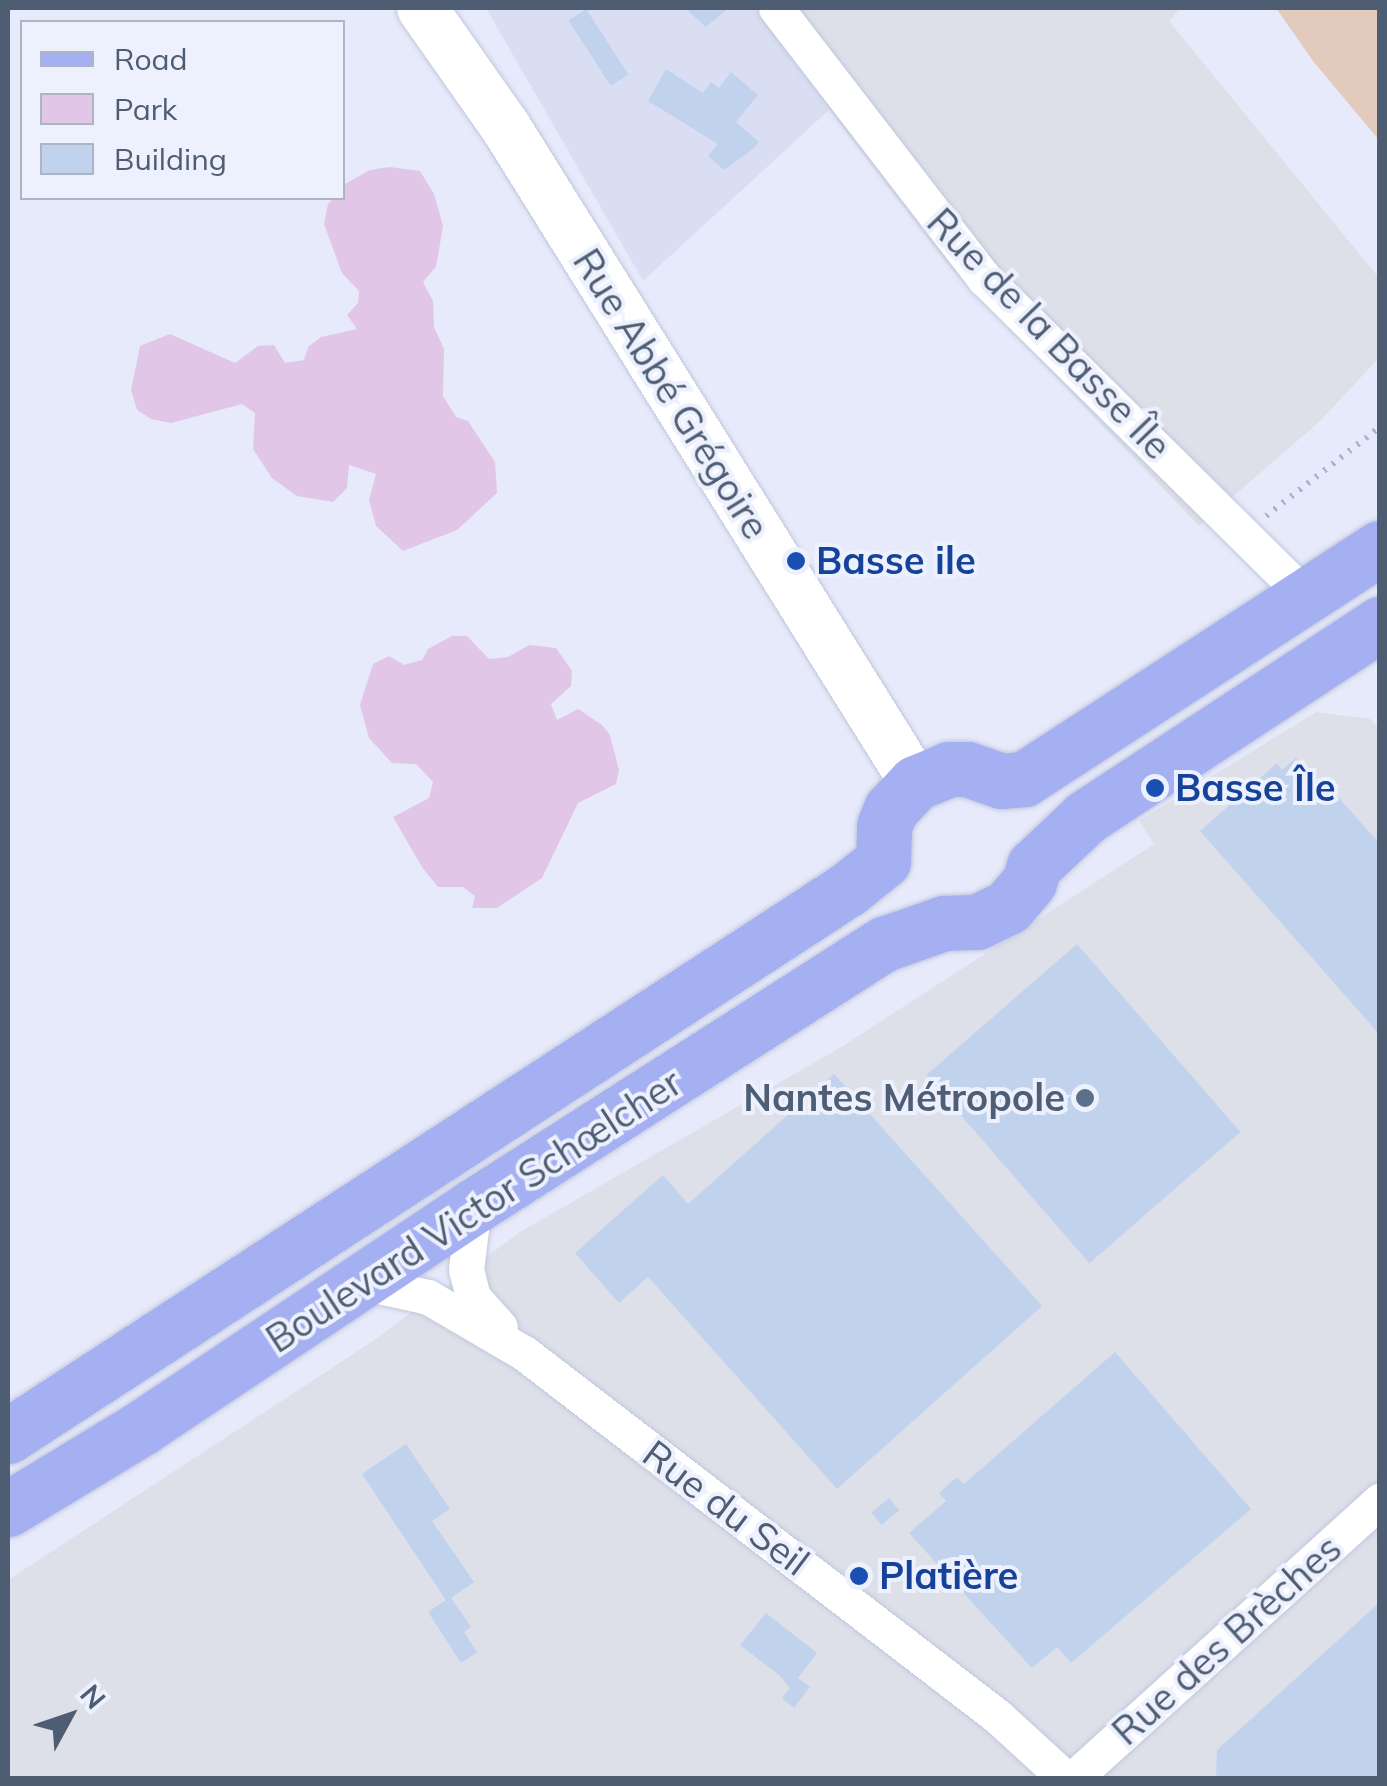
<!DOCTYPE html>
<html>
<head>
<meta charset="utf-8">
<style>
	body { margin:0 }
	#map { position:relative; width:1387px; height:1786px; overflow:hidden; background:#e7eafa; font-family:Mulish,sans-serif }
	div>[style] { position:absolute }
	.residential>* { inset:0; background:#d9def3 }
	.industrial>* { inset:0; background:#dde0e9 }
	.green>* { inset:0; background:#e1c6e7 }
	.water>* { inset:0; background:#e2cbbd }
	.building>* { inset:0; background:#c1d2ed; transform-origin:0 0 }
	.path>* { height:6px; margin-top:-3px; transform-origin:0; background:repeating-linear-gradient(90deg,#a4b6d2 0 2.5px,transparent 0 10.5px) }
	.roads { filter:drop-shadow(0 0 2px #c0c8dc) drop-shadow(0 0 2px #c0c8dc) }
	.street>* { height:35px; margin:-17.5px; padding:0 17.5px; transform-origin:17.5px; border-radius:17.5px; background:#fff }
	.secondary>* { height:50px; margin:-25px; padding:0 25px; transform-origin:25px; border-radius:25px; background:#fff }
	.primary>* { height:55px; margin:-27.5px; padding:0 27.5px; transform-origin:27.5px; border-radius:27.5px; background:#a5b0f3 }
	.dots>* { width:28px; height:28px; translate:-50% -50%; box-sizing:border-box; border:5px solid #edf0fd; border-radius:50% }
	span { translate:-50% -50%; white-space:nowrap; text-align:center; line-height:1.15; -webkit-text-stroke:8px #edf0fd; paint-order:stroke }
	.street-label { font-size:38px; color:#4e5d72 }
	.transit-label { font-size:38px; color:#164399; font-weight:700 }
	.left { translate:0 -50%; text-align:left }
	.service-label { font-size:38px; color:#4e5e75; font-weight:700 }
	.right { translate:-100% -50%; text-align:right }
	.frame { position:absolute; inset:0; border:10px solid #4e5d72; pointer-events:none }
	.legend { position:absolute; left:20px; top:20px; width:325px; height:180px; box-sizing:border-box; background:#edf0fd; border:2px solid #adb5c5; margin:0; padding:12px 18px; list-style:none; font-size:30px; color:#4e5d72 }
	.legend li { display:flex; align-items:center; gap:20px; height:50px }
	.legend b { width:50px; border:2px solid #adb5c5 }
	.north { position:absolute; left:20px; top:1666px; width:100px; height:100px; -webkit-text-stroke:8px #edf0fd; paint-order:stroke; rotate:50deg; font-size:28px; font-weight:700; line-height:40px; text-align:center; color:#4e5d72 }
	.north::after { content:''; display:block; margin:auto; width:35px; height:45px; background:#4e5d72; clip-path:polygon(50% 0,100% 100%,50% 72%,0 100%) }
</style>
</head>
<body>
<div id="map">
	<div class="residential">
		<div style="clip-path:polygon(486px 8px,759px 8px,829px 110px,643px 281px)"></div>
	</div>
	<div class="industrial">
		<div style="clip-path:polygon(759px 8px,1181px 8px,1169px 21px,1379px 278px,1379px 358px,1319px 422px,1199px 526px,947px 264px,829px 110px)"></div>
		<div style="clip-path:polygon(1316px 712px,1370px 719px,1379px 728px,1379px 1778px,8px 1778px,8px 1580px,370px 1343px,520px 1232px,843px 1046px,1154px 844px,1139px 821px)"></div>
	</div>
	<div class="green">
		<div style="clip-path:polygon(389px 167px,420px 171px,434px 194px,443px 226px,436px 267px,423px 282px,433px 301px,434px 327px,444px 349px,443px 396px,456px 417px,468px 421px,495px 462px,497px 493px,457px 530px,403px 551px,376px 526px,369px 500px,376px 474px,349px 465px,347px 488px,333px 502px,297px 496px,272px 478px,253px 449px,255px 413px,242px 404px,171px 423px,151px 419px,137px 410px,131px 390px,140px 346px,170px 334px,235px 363px,258px 346px,274px 345px,285px 363px,304px 360px,308px 347px,321px 337px,357px 329px,347px 315px,358px 303px,359px 291px,342px 273px,324px 224px,328px 204px,334px 198px,342px 198px,345px 184px,370px 170px)"></div>
		<div style="clip-path:polygon(452px 636px,467px 636px,489px 659px,508px 657px,529px 645px,556px 648px,572px 671px,571px 686px,551px 704px,557px 720px,578px 709px,602px 725px,610px 735px,619px 770px,616px 784px,578px 803px,542px 878px,497px 908px,472px 908px,475px 896px,463px 887px,438px 887px,422px 867px,393px 817px,429px 798px,433px 782px,416px 764px,392px 763px,369px 738px,360px 705px,373px 664px,389px 656px,404px 665px,422px 660px,428px 649px)"></div>
	</div>
	<div class="water">
		<div style="clip-path:polygon(1276px 8px,1379px 8px,1379px 140px,1313px 61px)"></div>
	</div>
	<div class="building">
		<div style="clip-path:polygon(685px 8px,729px 8px,706px 27px)"></div>
		<div style="left:586px;top:9px;width:78px;height:21px;rotate:57deg"></div>
		<div style="clip-path:polygon(666px 69px,703px 93px,711px 82px,719px 88px,731px 72px,758px 95px,736px 122px,759px 142px,752px 150px,724px 170px,708px 156px,718px 144px,648px 101px)"></div>
		<div style="clip-path:polygon(1296px 758px,1318px 783px,1322px 779px,1380px 844px,1380px 1035px,1200px 831px,1277px 763px,1282px 770px)"></div>
		<div style="left:1077px;top:944px;width:249px;height:200px;rotate:49deg"></div>
		<div style="clip-path:polygon(834px 1074px,1042px 1306px,837px 1489px,648px 1277px,619px 1303px,575px 1253px,663px 1175px,688px 1204px)"></div>
		<div style="clip-path:polygon(1115px 1352px,1251px 1509px,1071px 1663px,1057px 1647px,1032px 1668px,909px 1533px,946px 1501px,939px 1493px,957px 1477px,964px 1484px)"></div>
		<div style="clip-path:polygon(406px 1444px,450px 1509px,432px 1521px,474px 1582px,451px 1598px,471px 1627px,464px 1632px,477px 1652px,461px 1663px,428px 1612px,446px 1600px,362px 1474px)"></div>
		<div style="left:889px;top:1498px;width:16px;height:23px;rotate:50deg"></div>
		<div style="clip-path:polygon(1380px 1602px,1380px 1778px,1216px 1778px,1217px 1750px)"></div>
		<div style="clip-path:polygon(766px 1613px,817px 1653px,798px 1678px,810px 1687px,794px 1708px,782px 1698px,790px 1688px,779px 1675px,740px 1645px)"></div>
	</div>
	<div class="path">
		<div style="left:1266px;top:516px;width:145px;rotate:-38deg"></div>
	</div>
	<div class="roads">
		<div class="street">
			<div style="left:776px;top:8px;width:341px;rotate:52.4deg"></div>
			<div style="left:984px;top:278px;width:452px;rotate:44.7deg"></div>
			<div style="left:474px;top:1206px;width:64px;rotate:97.2deg"></div>
			<div style="left:466px;top:1269px;width:29px;rotate:76deg"></div>
			<div style="left:473px;top:1297px;width:40px;rotate:48deg"></div>
			<div style="left:360px;top:1282px;width:70px;rotate:12.4deg"></div>
			<div style="left:428px;top:1297px;width:111px;rotate:30.3deg"></div>
			<div style="left:524px;top:1353px;width:596px;rotate:37.5deg"></div>
			<div style="left:997px;top:1716px;width:92px;rotate:42.4deg"></div>
			<div style="left:1074px;top:1778px;width:413px;rotate:-42.2deg"></div>
		</div>
		<div class="secondary">
			<div style="left:422px;top:8px;width:144px;rotate:54.9deg"></div>
			<div style="left:505px;top:126px;width:774px;rotate:58.03deg"></div>
		</div>
		<div class="primary">
			<div style="left:8px;top:1436px;width:1002px;rotate:-33.07deg"></div>
			<div style="left:848px;top:889px;width:45px;rotate:-38.7deg"></div>
			<div style="left:883px;top:861px;width:35px;rotate:-88deg"></div>
			<div style="left:884px;top:826px;width:18px;rotate:-68deg"></div>
			<div style="left:891px;top:809px;width:35px;rotate:-47deg"></div>
			<div style="left:915px;top:783px;width:37px;rotate:-22deg"></div>
			<div style="left:949px;top:769px;width:18px"></div>
			<div style="left:967px;top:769px;width:36px;rotate:19deg"></div>
			<div style="left:1001px;top:781px;width:23px;rotate:-5deg"></div>
			<div style="left:1024px;top:779px;width:424px;rotate:-33deg"></div>
			<div style="left:8px;top:1509px;width:156px;rotate:-31.3deg"></div>
			<div style="left:141px;top:1428px;width:400px;rotate:-33.7deg"></div>
			<div style="left:474px;top:1206px;width:487px;rotate:-32.6deg"></div>
			<div style="left:884px;top:944px;width:64px;rotate:-19.3deg"></div>
			<div style="left:944px;top:923px;width:33px;rotate:-2deg"></div>
			<div style="left:977px;top:922px;width:34px;rotate:-26deg"></div>
			<div style="left:1008px;top:907px;width:33px;rotate:-50deg"></div>
			<div style="left:1029px;top:882px;width:17px;rotate:-73deg"></div>
			<div style="left:1034px;top:866px;width:71px;rotate:-43.3deg"></div>
			<div style="left:1086px;top:817px;width:352px;rotate:-33.3deg"></div>
		</div>
	</div>
	<div class="dots">
		<div style="left:796px;top:561px;background:#1a4fb4"></div>
		<div style="left:1155px;top:788px;background:#1a4fb4"></div>
		<div style="left:1085px;top:1098px;background:#5c6f8a"></div>
		<div style="left:859px;top:1576px;background:#1a4fb4"></div>
	</div>
	<div class="street-label">
		<span style="left:1049px;top:334px;rotate:46deg">Rue de la Basse Île</span>
		<span style="left:671px;top:394px;rotate:58deg">Rue Abbé Grégoire</span>
		<span style="left:474px;top:1211px;rotate:-33deg">Boulevard Victor Schœlcher</span>
		<span style="left:726px;top:1508px;rotate:37deg">Rue du Seil</span>
		<span style="left:1227px;top:1640px;rotate:-42deg">Rue des Brèches</span>
	</div>
	<div class="transit-label">
		<span class="left" style="left:816px;top:561px">Basse ile</span>
		<span class="left" style="left:1175px;top:788px">Basse Île</span>
		<span class="left" style="left:879px;top:1576px">Platière</span>
	</div>
	<div class="service-label">
		<span class="right" style="left:1065px;top:1098px">Nantes Métropole</span>
	</div>
	<div class="frame"></div>
	<ul class="legend">
	<li><b style="height:12px;background:#a5b0f3"></b>Road</li>
	<li><b style="height:28px;background:#e1c6e7"></b>Park</li>
	<li><b style="height:28px;background:#c1d2ed"></b>Building</li>
	</ul>
	<div class="north">N</div>
</div>
</body>
</html>
